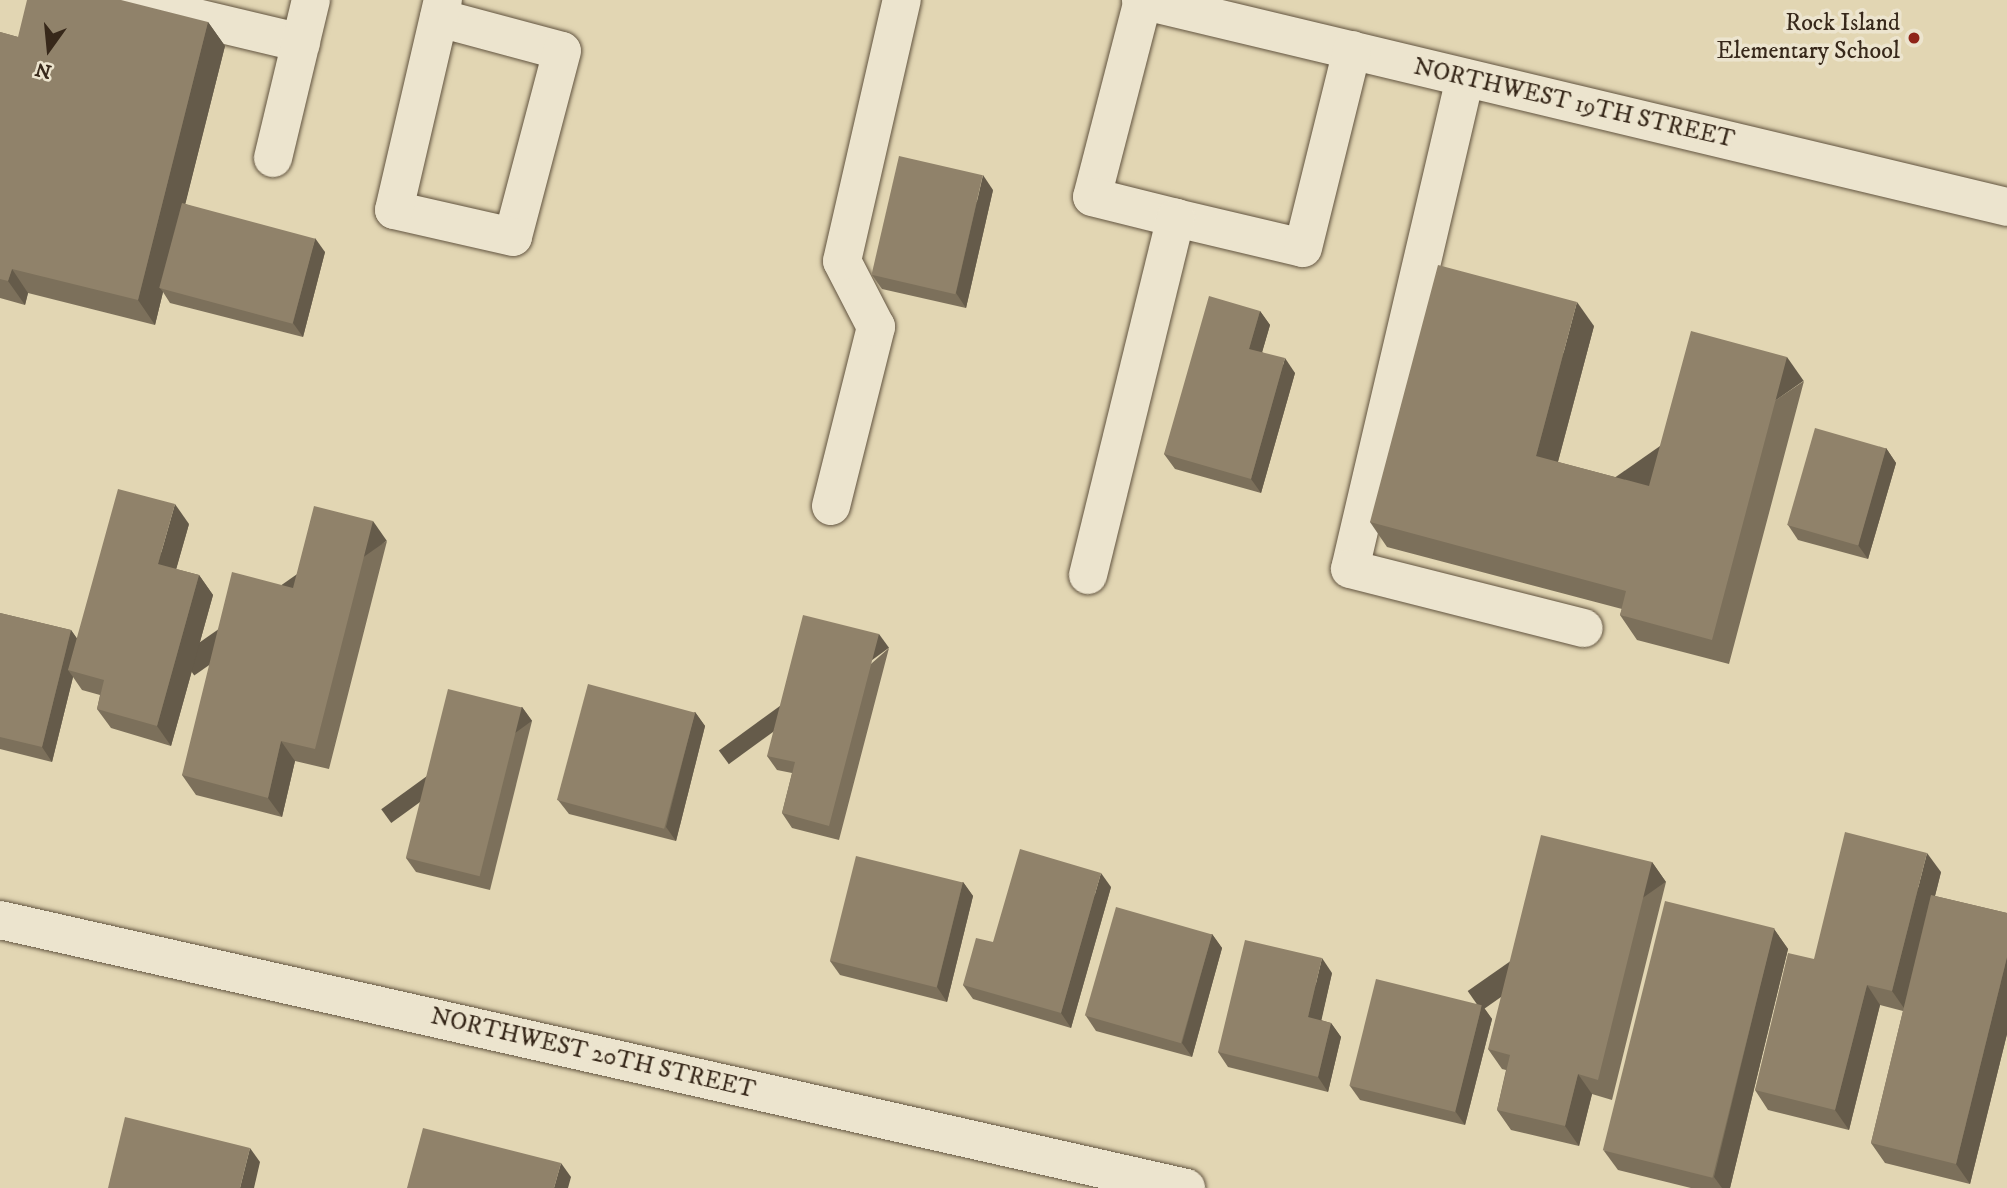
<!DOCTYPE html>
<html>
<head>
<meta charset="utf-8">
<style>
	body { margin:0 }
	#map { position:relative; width:2007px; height:1188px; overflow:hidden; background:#e2d6b3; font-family:"IM FELL DW Pica",serif }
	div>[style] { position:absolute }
	.roads { filter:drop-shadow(0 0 2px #625440) drop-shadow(0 0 2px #625440) }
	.minor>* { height:38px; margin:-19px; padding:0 19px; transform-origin:19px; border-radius:19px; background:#ece4ce }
	.wall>* { inset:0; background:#7c705b }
	.shaded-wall>* { inset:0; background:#655b4a; transform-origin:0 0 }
	.building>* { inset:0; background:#90826a; transform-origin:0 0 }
	.dots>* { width:19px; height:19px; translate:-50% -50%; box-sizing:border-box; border:4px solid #ece4ce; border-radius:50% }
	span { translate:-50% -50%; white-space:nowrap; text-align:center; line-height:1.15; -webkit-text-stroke:7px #ece4ce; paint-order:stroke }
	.poi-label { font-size:24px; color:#37281a }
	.right { translate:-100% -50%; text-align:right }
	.street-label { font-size:24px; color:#37281a }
	.north { position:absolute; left:14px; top:14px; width:70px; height:70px; -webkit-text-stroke:5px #ece4ce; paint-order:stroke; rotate:195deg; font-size:19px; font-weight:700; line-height:28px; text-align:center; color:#37281a }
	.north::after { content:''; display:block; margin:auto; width:24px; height:32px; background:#37281a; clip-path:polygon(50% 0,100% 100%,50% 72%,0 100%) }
</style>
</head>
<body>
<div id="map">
	<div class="roads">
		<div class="minor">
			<div style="left:121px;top:0;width:185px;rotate:13.4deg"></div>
			<div style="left:1141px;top:0;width:890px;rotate:13.44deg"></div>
			<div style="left:1143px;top:0;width:203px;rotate:104.5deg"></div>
			<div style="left:1092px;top:197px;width:87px;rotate:14deg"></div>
			<div style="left:1176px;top:218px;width:130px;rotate:13.3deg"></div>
			<div style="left:1303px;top:248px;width:204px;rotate:-76.1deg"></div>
			<div style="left:439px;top:18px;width:127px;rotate:15deg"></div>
			<div style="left:562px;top:51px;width:192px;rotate:104.8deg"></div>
			<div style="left:513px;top:237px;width:122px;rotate:-167.2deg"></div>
			<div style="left:394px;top:210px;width:216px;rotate:-76.9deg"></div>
			<div style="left:1465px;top:78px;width:504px;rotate:103.18deg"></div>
			<div style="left:1350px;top:569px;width:241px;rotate:14.2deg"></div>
			<div style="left:273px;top:158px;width:163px;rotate:-76.5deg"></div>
			<div style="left:831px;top:506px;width:185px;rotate:-75.9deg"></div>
			<div style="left:876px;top:327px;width:74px;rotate:-117.3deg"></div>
			<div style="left:842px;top:261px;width:268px;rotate:-77.1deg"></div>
			<div style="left:1088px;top:575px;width:368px;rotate:-76.2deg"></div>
			<div style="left:0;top:920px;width:1216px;rotate:12.73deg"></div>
		</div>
	</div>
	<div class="wall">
		<div style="clip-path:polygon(208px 22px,225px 46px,185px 204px,325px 252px,303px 337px,170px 303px,163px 292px,155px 325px,28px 293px,25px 305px,0 298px,0 32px,18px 37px)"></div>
		<div style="clip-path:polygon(993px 190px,966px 308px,882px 289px,872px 275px)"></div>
		<div style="clip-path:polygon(1260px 311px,1270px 325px,1262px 352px,1295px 373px,1261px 493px,1175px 469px,1164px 454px)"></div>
		<div style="clip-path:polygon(1594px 326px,1558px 462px,1649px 486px,1804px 381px,1729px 664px,1637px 640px,1620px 615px,1622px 609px,1387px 547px,1370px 522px)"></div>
		<div style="clip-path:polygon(1886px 448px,1896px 463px,1868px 559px,1798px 540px,1788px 525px)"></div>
		<div style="clip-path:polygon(189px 524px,176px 569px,199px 575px,213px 595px,171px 746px,111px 728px,97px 709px,100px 695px,82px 690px,73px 677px,52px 762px,0 749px,0 613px,71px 630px,77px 639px)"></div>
		<div style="clip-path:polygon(387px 541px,329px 769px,295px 761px,282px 817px,196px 795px,182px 775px,293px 588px)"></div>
		<div style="clip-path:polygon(889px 648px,839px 840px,792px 828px,782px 813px,792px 773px,777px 770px,767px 756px)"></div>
		<div style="clip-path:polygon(522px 707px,532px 721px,490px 890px,416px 872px,406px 858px)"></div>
		<div style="clip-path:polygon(695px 712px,705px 726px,676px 841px,569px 814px,558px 800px)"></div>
		<div style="clip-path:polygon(1652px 862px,1666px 882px,1612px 1100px,1592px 1094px,1579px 1146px,1511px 1130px,1497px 1110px,1506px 1070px,1502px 1069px,1488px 1049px)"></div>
		<div style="clip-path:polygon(1941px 872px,1935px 896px,2007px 913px,2007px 1034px,1970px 1184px,1885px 1163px,1871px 1143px,1903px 1011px,1880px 1005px,1849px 1130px,1768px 1110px,1755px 1090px,1814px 959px)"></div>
		<div style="clip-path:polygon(963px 882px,973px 896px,947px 1002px,840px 975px,830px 961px)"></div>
		<div style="clip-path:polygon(1111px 887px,1071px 1028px,973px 999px,963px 985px,993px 942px)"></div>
		<div style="clip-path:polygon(1774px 929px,1788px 949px,1730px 1188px,1691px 1188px,1618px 1170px,1604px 1151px)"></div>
		<div style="clip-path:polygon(1212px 934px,1222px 948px,1192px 1057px,1096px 1031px,1086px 1016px)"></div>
		<div style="clip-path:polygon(1332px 973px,1321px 1020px,1331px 1023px,1341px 1037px,1328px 1092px,1228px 1067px,1218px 1052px)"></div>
		<div style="clip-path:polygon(1482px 1005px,1492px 1019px,1465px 1125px,1360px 1100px,1350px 1086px)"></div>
	</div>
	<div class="shaded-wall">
		<div style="clip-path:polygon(208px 22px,225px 46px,164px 289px,160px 288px,163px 292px,155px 325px,138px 300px)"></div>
		<div style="clip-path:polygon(983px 175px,993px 190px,966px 308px,956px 293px)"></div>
		<div style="clip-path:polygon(315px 238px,325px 252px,303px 337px,293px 323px)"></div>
		<div style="clip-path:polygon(12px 269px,28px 293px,25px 305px,8px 281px)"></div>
		<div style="clip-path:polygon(1577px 302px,1594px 326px,1553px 480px,1536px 456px)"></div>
		<div style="clip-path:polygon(1260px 311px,1270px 325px,1259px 363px,1249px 349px)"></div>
		<div style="left:1787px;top:357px;width:29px;height:293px;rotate:55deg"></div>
		<div style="clip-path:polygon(1285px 358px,1295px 373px,1261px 493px,1251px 479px)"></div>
		<div style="clip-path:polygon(1886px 448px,1896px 463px,1868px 559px,1858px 545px)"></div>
		<div style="clip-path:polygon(175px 504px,189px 524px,172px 584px,158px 564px)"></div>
		<div style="left:373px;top:521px;width:24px;height:235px;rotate:55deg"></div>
		<div style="clip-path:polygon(199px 575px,213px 595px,171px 746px,157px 726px)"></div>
		<div style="clip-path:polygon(71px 630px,81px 644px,68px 670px,73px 677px,52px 762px,42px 747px)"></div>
		<div style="left:879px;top:634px;width:17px;height:198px;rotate:54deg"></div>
		<div style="left:522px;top:707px;width:17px;height:174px;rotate:54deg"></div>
		<div style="clip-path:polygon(695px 712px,705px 726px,676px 841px,666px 827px)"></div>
		<div style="clip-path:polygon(281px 741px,295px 761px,282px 817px,268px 798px)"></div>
		<div style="clip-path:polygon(1927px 853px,1941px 872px,1906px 1011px,1892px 991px)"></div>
		<div style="left:1652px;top:862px;width:24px;height:225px;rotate:55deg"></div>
		<div style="clip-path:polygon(1101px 873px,1111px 887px,1071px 1028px,1061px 1013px)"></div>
		<div style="clip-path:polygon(963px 882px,973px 896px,947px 1002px,937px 987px)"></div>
		<div style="clip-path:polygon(1774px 929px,1788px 949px,1730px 1188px,1722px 1188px,1714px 1177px)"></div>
		<div style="clip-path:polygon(1212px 934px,1222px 948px,1192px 1057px,1182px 1043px)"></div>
		<div style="clip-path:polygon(2007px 957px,2007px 1034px,1970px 1184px,1956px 1164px)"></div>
		<div style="clip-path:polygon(1322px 958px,1332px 973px,1319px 1031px,1308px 1017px)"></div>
		<div style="clip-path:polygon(1867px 985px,1880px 1005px,1849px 1130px,1835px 1110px)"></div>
		<div style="clip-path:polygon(1482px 1005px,1492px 1019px,1465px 1125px,1455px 1111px)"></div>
		<div style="clip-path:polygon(1331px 1023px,1341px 1037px,1328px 1092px,1318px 1077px)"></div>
		<div style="clip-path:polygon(1578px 1074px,1592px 1094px,1579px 1146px,1565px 1126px)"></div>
		<div style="clip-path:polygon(250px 1148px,260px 1162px,254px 1188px,240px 1188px)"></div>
		<div style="clip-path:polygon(561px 1163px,571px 1177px,568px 1188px,554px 1188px)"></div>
	</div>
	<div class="building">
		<div style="clip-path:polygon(27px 0,121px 0,208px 22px,138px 300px,12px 269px,8px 281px,0 279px,0 32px,18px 37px)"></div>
		<div style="left:899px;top:156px;width:86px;height:122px;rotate:13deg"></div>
		<div style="left:182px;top:203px;width:138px;height:88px;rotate:15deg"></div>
		<div style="clip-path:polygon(1438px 265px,1577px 302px,1536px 456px,1649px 486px,1691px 331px,1787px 357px,1712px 640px,1620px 615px,1626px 591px,1370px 522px)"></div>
		<div style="clip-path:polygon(1209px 296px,1260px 311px,1249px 349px,1285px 358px,1251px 479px,1164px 454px)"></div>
		<div style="left:1815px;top:428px;width:74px;height:101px;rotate:16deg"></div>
		<div style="clip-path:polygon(118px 489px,175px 504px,158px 564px,199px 575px,157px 726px,97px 709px,104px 680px,68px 670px)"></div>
		<div style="clip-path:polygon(314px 506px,373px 521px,315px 749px,281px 741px,268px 798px,182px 775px,232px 572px,293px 588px)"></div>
		<div style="clip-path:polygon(0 613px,71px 630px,42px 747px,0 737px)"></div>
		<div style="clip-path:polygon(803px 615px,879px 634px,829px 826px,782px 813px,795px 762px,767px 756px)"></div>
		<div style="left:588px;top:684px;width:111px;height:120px;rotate:15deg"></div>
		<div style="left:448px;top:689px;width:76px;height:174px;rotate:14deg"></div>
		<div style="clip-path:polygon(1845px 832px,1927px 853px,1892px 991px,1867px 985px,1835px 1110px,1755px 1090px,1788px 953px,1814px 959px)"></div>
		<div style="clip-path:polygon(1541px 835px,1652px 862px,1598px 1080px,1578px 1074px,1565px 1126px,1497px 1110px,1510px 1055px,1488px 1049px)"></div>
		<div style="clip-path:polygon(1020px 849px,1101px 873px,1061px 1013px,963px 985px,976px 938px,993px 942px)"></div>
		<div style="left:856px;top:856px;width:110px;height:108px;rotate:14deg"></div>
		<div style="clip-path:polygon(1931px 895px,2007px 913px,2007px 957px,1956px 1164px,1871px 1143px)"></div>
		<div style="left:1665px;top:901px;width:113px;height:257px;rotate:14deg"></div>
		<div style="left:1116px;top:907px;width:100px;height:113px;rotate:16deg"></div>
		<div style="clip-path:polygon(1245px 940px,1322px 958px,1308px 1017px,1331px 1023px,1318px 1077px,1218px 1052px)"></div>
		<div style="left:1376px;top:979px;width:109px;height:110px;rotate:14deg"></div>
		<div style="clip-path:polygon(125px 1117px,250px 1148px,240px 1188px,108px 1188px)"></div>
		<div style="clip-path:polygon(423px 1128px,561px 1163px,554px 1188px,407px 1188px)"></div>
	</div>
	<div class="dots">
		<div style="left:1914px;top:38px;background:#8f2418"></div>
	</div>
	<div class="poi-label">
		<span class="right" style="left:1900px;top:38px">Rock Island<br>Elementary School</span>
	</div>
	<div class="street-label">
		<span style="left:1574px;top:104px;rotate:13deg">NORTHWEST 19TH STREET</span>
		<span style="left:593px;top:1054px;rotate:13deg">NORTHWEST 20TH STREET</span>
	</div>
	<div class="north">N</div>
</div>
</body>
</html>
